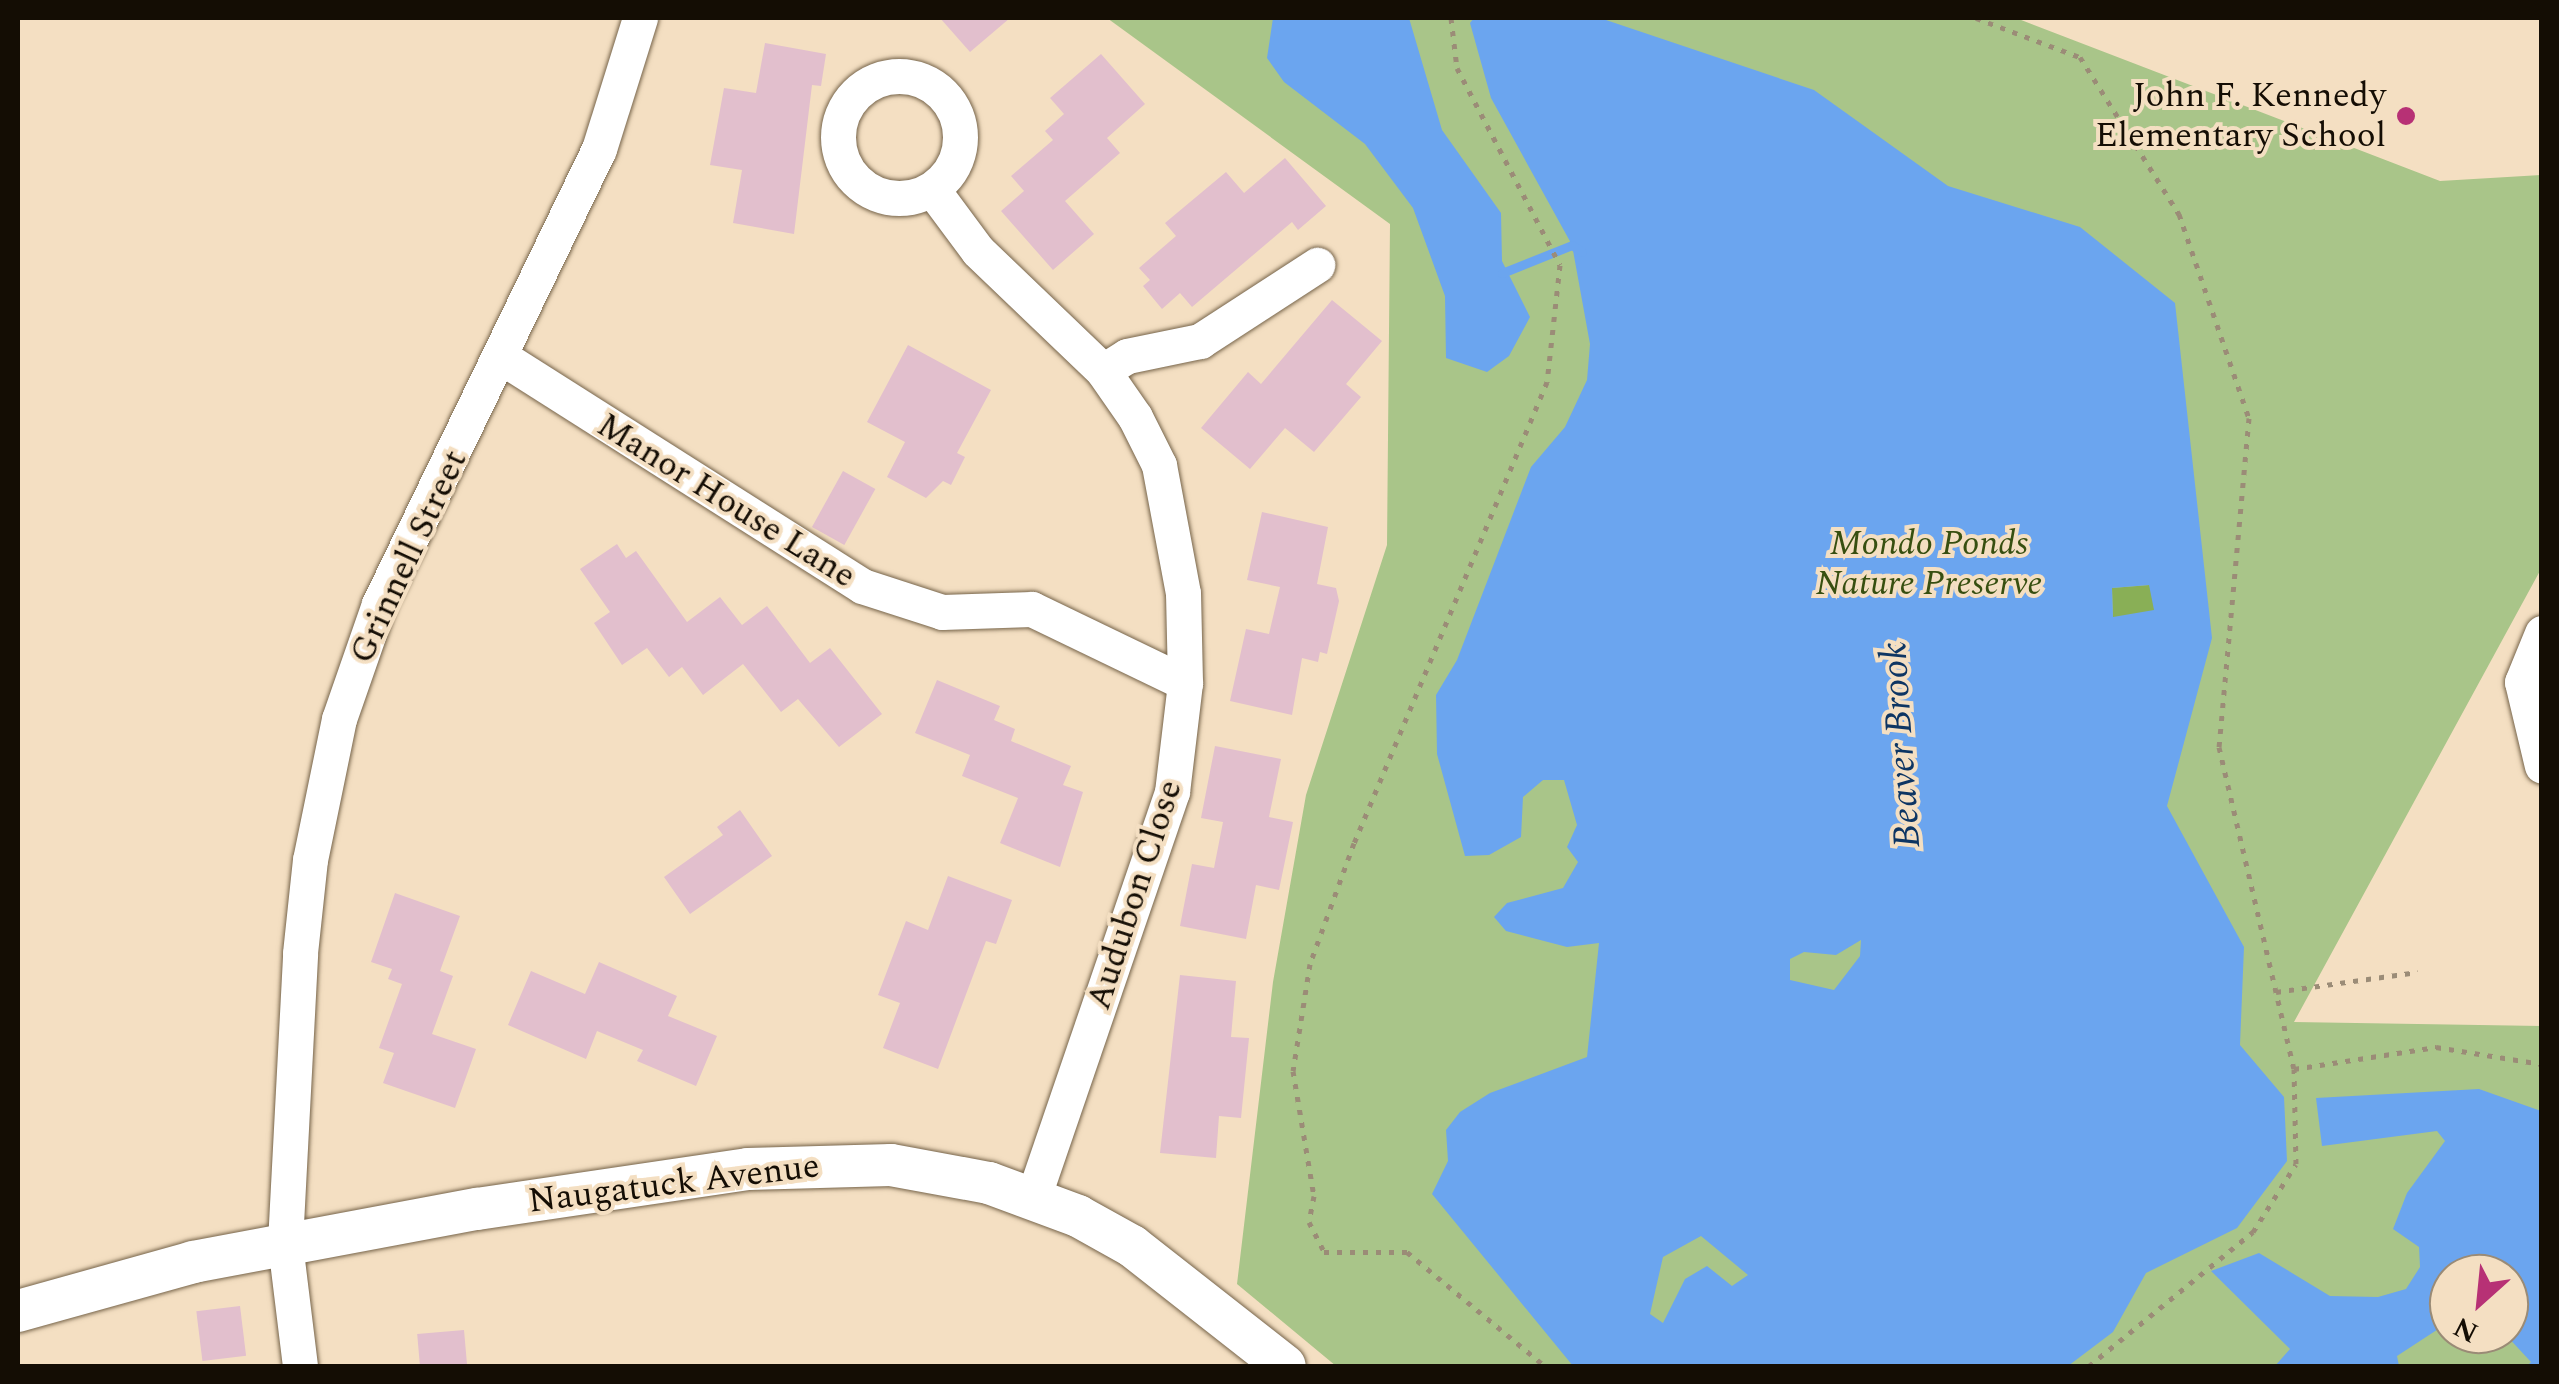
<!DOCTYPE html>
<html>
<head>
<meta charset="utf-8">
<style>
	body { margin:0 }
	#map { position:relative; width:2559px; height:1384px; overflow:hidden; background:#f4dfc2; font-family:Spectral,serif }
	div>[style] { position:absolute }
	.green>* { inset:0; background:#a9c589 }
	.forest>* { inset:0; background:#89af56 }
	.water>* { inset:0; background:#6ba5ef }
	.stream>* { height:9px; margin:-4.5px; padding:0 4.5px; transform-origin:4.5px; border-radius:4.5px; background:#6ba5ef }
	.building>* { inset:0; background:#e2bfcd; transform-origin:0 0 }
	.path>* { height:5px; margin-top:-2.5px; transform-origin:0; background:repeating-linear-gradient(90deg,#9b8c77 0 5px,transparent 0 13px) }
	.roads { filter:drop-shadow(0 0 2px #76644a) drop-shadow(0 0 2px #76644a) }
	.minor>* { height:35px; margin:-17.5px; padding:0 17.5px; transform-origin:17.5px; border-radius:17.5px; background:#fff }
	.minor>.ring { margin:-17.5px; padding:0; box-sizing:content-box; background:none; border:35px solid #fff; border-radius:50% }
	.major>* { height:42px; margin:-21px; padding:0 21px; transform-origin:21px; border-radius:21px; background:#fff }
	.dots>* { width:28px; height:28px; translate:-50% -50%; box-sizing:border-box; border:5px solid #f4dfc2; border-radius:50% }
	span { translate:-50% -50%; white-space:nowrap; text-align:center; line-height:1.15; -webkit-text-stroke:8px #f4dfc2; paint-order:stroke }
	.poi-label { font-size:35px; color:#140d04 }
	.right { translate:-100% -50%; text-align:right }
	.street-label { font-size:35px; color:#140d04 }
	.park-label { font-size:35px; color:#374f10; font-style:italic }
	.water-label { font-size:38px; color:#0d3563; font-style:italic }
	.frame { position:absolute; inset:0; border:20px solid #140d04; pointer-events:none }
	.north { position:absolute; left:2429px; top:1254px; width:100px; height:100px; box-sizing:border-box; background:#f4dfc2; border:2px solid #9a8b76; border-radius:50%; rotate:207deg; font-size:28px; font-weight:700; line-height:40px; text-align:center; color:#140d04 }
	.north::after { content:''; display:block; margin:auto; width:35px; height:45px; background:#b73175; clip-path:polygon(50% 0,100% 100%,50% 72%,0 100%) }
</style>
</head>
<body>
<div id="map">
	<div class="green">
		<div style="clip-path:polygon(evenodd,1107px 18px,2016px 18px,2440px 181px,2541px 175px,2541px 569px,2294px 1022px,2541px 1026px,2541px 1366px,1336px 1366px,1237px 1284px,1273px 982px,1306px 795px,1387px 545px,1390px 224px,1107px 18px,2449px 1274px,2509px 1274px,2509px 1334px,2449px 1334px,2449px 1274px)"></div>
	</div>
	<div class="forest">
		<div style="clip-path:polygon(2150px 585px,2155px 611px,2113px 618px,2112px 588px)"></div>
	</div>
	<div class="water">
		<div style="clip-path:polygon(1273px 18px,1409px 18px,1442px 130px,1501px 213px,1502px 261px,1530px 317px,1509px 356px,1487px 372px,1446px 358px,1445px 296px,1413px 208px,1365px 144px,1284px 82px,1267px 58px)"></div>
		<div style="clip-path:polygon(evenodd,1474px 18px,1600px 18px,1814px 90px,1948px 186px,2080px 227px,2175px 303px,2212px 638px,2167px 806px,2244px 947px,2240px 1045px,2284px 1097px,2287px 1161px,2237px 1228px,2146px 1273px,2113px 1332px,2068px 1366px,1573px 1366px,1432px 1194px,1448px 1161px,1446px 1130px,1460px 1112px,1490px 1093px,1587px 1057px,1599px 943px,1567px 947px,1506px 931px,1494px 917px,1507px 903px,1563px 888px,1578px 862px,1567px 847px,1577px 825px,1564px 780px,1543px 780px,1523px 797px,1521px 837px,1489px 855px,1465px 856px,1437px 754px,1436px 695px,1457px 660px,1531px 467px,1565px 427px,1587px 380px,1590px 344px,1572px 245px,1491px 98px,1470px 23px,1474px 18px,2149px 585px,2154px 610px,2113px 617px,2112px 588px,2149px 585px,1474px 18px,1861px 940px,1860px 956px,1834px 990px,1790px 980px,1790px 959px,1804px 952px,1836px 955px,1861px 940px,1474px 18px,1701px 1236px,1748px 1275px,1732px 1286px,1707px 1266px,1685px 1279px,1663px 1323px,1650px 1314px,1663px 1257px,1701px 1236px)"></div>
		<div style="clip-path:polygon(2479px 1089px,2541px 1111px,2541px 1366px,2527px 1366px,2531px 1362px,2505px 1334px,2509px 1274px,2449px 1274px,2449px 1322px,2397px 1356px,2399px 1366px,2275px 1366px,2290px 1349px,2211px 1271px,2259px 1253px,2330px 1296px,2378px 1297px,2406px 1289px,2420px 1267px,2419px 1247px,2393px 1229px,2407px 1193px,2445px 1141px,2437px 1131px,2322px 1146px,2316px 1098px)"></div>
	</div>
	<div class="stream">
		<div style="left:1502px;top:273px;width:75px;rotate:-21.8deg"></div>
		<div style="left:1572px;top:245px;width:12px;rotate:35deg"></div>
	</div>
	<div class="building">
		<div style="clip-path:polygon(940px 18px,1010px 18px,970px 52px)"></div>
		<div style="clip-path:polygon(765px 43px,826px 54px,821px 86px,812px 85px,794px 234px,733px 223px,742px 170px,710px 165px,724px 88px,756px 93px)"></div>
		<div style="clip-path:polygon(1101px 54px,1145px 104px,1107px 138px,1120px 153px,1065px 201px,1094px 234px,1053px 270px,1001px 211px,1024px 191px,1011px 176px,1053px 140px,1045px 131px,1064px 114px,1050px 98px)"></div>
		<div style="clip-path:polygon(1285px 158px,1326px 206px,1298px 230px,1292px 222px,1192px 307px,1180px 293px,1162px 309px,1143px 286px,1150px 280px,1139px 268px,1176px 236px,1165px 223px,1226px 172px,1244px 193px)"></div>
		<div style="clip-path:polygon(1332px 300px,1382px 341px,1346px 384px,1361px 397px,1314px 452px,1285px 428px,1250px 469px,1201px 428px,1248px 372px,1261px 384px)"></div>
		<div style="clip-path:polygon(908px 345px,991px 390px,957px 453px,965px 457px,951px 485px,943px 481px,926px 498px,887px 477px,905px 442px,867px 422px)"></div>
		<div style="left:843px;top:471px;width:37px;height:64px;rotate:29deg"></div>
		<div style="clip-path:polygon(1262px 512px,1328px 527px,1317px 584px,1336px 588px,1339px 601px,1327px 654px,1320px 652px,1318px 662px,1302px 658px,1292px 715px,1230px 701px,1246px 629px,1269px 634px,1280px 587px,1247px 580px)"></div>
		<div style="clip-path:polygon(617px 544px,626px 558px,636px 551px,687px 622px,720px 597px,742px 625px,767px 606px,810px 663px,830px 648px,882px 714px,839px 747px,798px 699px,781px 712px,743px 664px,703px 695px,682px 667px,669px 677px,647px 648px,622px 665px,594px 623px,610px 612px,580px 569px)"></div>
		<div style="clip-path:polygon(937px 680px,1000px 706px,994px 720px,1015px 729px,1011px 741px,1071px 766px,1063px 785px,1083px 792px,1060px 867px,1000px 843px,1018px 798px,962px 776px,970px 755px,915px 733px)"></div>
		<div style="clip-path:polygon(1215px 746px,1281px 759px,1269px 817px,1293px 822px,1279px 890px,1256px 885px,1246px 939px,1180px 926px,1192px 864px,1214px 868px,1223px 822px,1201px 818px)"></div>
		<div style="clip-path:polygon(740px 810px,772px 856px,690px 914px,664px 877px,723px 835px,717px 827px)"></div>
		<div style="clip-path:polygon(948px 876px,1012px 900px,996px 944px,986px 941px,938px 1069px,883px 1048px,900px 1003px,878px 995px,906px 921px,928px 930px)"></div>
		<div style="clip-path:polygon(395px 893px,460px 916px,440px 971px,453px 976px,432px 1034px,476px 1049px,455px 1108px,383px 1083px,394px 1053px,379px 1048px,402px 984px,388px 979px,392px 969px,371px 962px)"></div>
		<div style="clip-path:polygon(599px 962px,677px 996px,668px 1016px,717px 1036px,696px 1086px,637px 1061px,643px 1050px,597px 1031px,586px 1059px,508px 1025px,531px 971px,585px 994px)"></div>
		<div style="clip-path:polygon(1180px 975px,1236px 981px,1231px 1037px,1249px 1038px,1241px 1118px,1219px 1116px,1216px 1158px,1160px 1153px)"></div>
		<div style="left:240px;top:1306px;width:50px;height:44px;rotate:83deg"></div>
		<div style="left:464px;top:1330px;width:36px;height:47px;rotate:85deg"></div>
	</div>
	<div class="path">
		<div style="left:1451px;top:18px;width:50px;rotate:83.2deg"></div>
		<div style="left:1457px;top:68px;width:222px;rotate:62.4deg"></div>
		<div style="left:1560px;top:265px;width:118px;rotate:96.3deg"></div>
		<div style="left:1547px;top:382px;width:500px;rotate:112.7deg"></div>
		<div style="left:1354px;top:843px;width:129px;rotate:110deg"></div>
		<div style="left:1310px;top:964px;width:108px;rotate:99deg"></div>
		<div style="left:1293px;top:1071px;width:127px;rotate:80.5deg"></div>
		<div style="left:1314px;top:1196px;width:26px;rotate:101deg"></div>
		<div style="left:1309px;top:1222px;width:34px;rotate:63deg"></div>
		<div style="left:1324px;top:1252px;width:83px"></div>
		<div style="left:1407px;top:1252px;width:179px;rotate:39.6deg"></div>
		<div style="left:1976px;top:18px;width:111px;rotate:20.6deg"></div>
		<div style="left:2080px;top:57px;width:186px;rotate:57.8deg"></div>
		<div style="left:2179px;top:214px;width:216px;rotate:71.1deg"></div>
		<div style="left:2249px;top:418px;width:330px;rotate:95.2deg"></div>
		<div style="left:2219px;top:747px;width:331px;rotate:76.9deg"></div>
		<div style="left:2294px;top:1069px;width:144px;rotate:-8.8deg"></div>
		<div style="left:2436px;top:1047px;width:107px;rotate:9.1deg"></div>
		<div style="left:2276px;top:992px;width:143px;rotate:-8deg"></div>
		<div style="left:2089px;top:1366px;width:212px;rotate:-39.3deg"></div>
		<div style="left:2253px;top:1232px;width:80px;rotate:-57.7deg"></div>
		<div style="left:2296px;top:1164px;width:95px;rotate:-91.2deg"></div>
	</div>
	<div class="roads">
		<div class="minor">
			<div class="ring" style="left:838px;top:76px;width:87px;height:87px"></div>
			<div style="left:932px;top:189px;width:77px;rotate:53.4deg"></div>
			<div style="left:978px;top:251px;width:173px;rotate:43.8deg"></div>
			<div style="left:1103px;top:371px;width:56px;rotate:55.2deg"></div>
			<div style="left:1135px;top:417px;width:54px;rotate:63.4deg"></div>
			<div style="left:1159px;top:465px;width:130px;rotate:79.4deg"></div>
			<div style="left:1183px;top:593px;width:90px;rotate:88.7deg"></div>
			<div style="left:1185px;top:683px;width:110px;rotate:96.8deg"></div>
			<div style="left:1172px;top:792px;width:428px;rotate:108.9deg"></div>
			<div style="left:503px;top:358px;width:425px;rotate:32.4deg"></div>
			<div style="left:862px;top:586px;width:84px;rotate:18deg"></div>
			<div style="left:942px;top:612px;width:90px;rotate:-1.9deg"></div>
			<div style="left:1032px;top:609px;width:170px;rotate:25.8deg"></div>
			<div style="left:1103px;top:371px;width:28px;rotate:-32deg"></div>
			<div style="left:1127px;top:356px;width:75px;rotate:-11.6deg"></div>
			<div style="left:1200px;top:341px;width:140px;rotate:-33deg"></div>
			<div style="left:2542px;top:633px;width:53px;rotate:112.2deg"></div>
			<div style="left:2522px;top:682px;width:86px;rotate:76.6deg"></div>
			<div style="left:300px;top:1366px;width:124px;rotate:-97deg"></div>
			<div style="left:285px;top:1243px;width:290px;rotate:-87deg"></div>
			<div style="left:300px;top:953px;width:94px;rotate:-83.9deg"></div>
			<div style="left:310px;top:860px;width:144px;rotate:-78.4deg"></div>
			<div style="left:339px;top:719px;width:122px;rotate:-70.8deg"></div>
			<div style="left:379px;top:604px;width:505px;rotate:-64.2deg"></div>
			<div style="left:599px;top:149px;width:137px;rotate:-72.6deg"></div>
		</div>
		<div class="major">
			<div style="left:18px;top:1311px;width:182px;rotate:-15.6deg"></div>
			<div style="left:193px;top:1262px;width:289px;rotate:-10.6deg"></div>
			<div style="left:477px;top:1209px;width:274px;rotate:-8.4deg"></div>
			<div style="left:748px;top:1169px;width:143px;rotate:-1.6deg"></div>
			<div style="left:891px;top:1165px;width:100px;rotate:10.4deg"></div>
			<div style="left:989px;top:1183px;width:95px;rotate:20.3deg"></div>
			<div style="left:1078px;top:1216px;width:62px;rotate:29.1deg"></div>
			<div style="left:1132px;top:1246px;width:194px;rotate:38.1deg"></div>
		</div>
	</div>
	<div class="dots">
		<div style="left:2406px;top:116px;background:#b73175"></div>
	</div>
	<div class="poi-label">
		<span class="right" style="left:2386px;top:116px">John F. Kennedy<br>Elementary School</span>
	</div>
	<div class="street-label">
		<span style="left:726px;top:501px;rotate:32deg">Manor House Lane</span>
		<span style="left:409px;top:557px;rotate:-65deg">Grinnell Street</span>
		<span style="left:1135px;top:895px;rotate:-72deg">Audubon Close</span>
		<span style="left:674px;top:1184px;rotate:-7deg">Naugatuck Avenue</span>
	</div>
	<div class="park-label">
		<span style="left:1929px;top:564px">Mondo Ponds<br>Nature Preserve</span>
	</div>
	<div class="water-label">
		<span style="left:1902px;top:745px;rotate:-94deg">Beaver Brook</span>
	</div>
	<div class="frame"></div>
	<div class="north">N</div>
</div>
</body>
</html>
